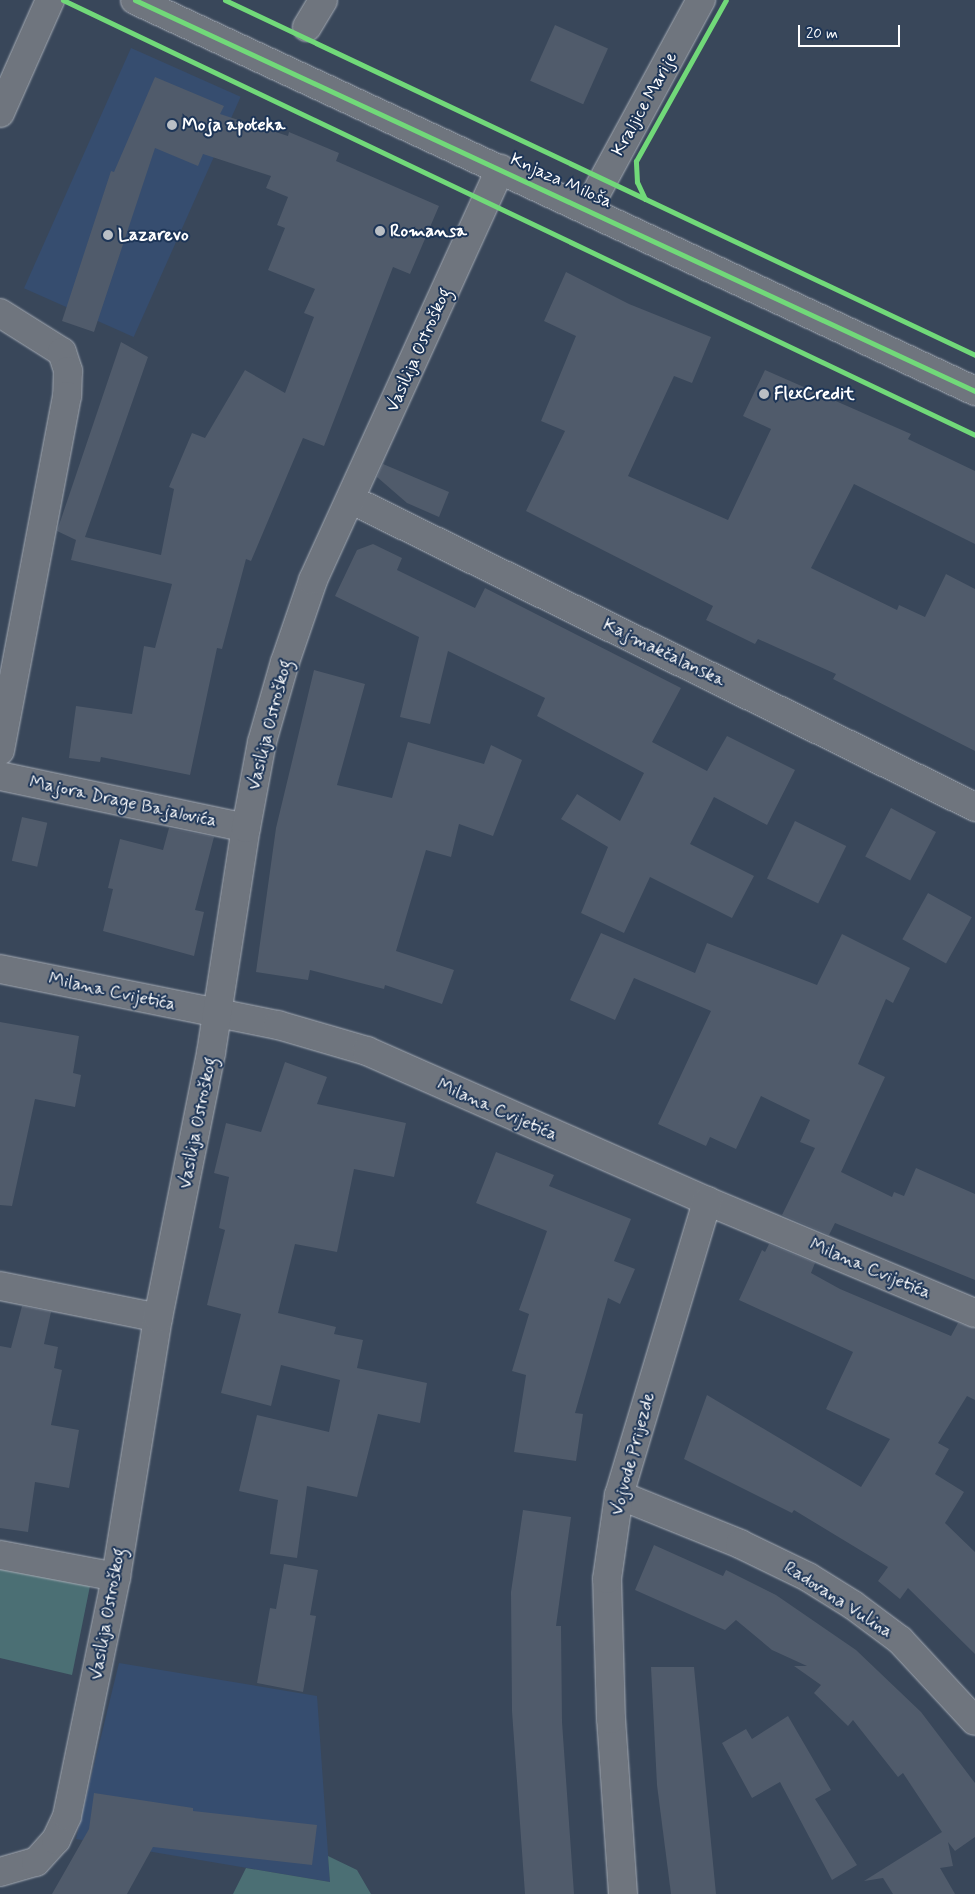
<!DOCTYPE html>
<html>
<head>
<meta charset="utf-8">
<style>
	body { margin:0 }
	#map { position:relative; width:975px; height:1894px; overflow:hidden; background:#39475a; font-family:Mynerve,sans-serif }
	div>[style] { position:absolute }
	.built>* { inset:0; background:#364d6f; transform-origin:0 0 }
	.green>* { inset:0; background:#4b6f74 }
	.building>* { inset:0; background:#505b6b; transform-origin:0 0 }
	.roads { filter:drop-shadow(0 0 1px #a6acb5) drop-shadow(0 0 1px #a6acb5) }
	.minor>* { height:28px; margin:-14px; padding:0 14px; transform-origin:14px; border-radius:14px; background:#6f757e }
	.primary>* { height:28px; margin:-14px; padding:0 14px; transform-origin:14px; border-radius:14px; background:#6f757e }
	.cycleway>* { height:5px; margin:-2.5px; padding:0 2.5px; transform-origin:2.5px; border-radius:2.5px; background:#71d979 }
	.dots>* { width:14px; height:14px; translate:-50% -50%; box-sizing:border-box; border:2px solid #1d3557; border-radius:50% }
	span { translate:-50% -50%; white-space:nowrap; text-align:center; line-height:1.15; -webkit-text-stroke:4px #1d3557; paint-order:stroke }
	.street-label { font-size:18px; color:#fff }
	.poi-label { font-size:18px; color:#fff; font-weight:700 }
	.left { translate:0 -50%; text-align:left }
	.scale { position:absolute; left:798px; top:25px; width:102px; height:22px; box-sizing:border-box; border:2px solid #fff; border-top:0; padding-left:6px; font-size:15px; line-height:18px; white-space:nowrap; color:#fff; -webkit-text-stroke:4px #1d3557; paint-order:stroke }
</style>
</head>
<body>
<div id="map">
	<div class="built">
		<div style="left:131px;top:48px;width:120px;height:263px;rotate:24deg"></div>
		<div style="clip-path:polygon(119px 1663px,317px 1696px,330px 1882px,76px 1839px)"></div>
	</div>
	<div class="green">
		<div style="clip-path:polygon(0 1557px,93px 1571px,72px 1675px,0 1658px)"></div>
		<div style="clip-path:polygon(328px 1856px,357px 1870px,371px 1894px,233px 1894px,246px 1868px,330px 1882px)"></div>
	</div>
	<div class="building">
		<div style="left:555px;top:25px;width:58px;height:61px;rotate:24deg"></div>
		<div style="clip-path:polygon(155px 77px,224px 106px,220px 114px,288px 136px,289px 132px,339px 153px,336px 161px,439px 206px,410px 274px,393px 267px,324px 446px,303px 438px,251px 561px,246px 559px,222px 649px,217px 648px,190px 775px,101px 757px,100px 762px,69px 758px,76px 706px,132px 714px,144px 646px,155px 648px,172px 584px,71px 560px,76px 540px,57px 531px,121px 342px,148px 357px,85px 537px,161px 555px,174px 489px,169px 487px,192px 433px,205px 438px,245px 370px,285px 393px,314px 317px,304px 313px,315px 289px,268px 270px,285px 228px,277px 225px,288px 197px,266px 188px,271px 176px,203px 154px,198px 166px,155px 148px,94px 332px,62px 321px,111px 171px,114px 172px)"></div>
		<div style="clip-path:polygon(566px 272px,629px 304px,711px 337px,692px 383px,674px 376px,628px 476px,728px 520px,771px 429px,743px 416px,765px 370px,911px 434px,908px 439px,975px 471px,975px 544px,854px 484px,811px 568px,897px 610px,899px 605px,925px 617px,946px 574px,975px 589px,975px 751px,833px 679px,836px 674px,758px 639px,755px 644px,706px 620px,713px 606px,526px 511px,565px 431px,541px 421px,576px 336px,544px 321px)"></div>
		<div style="clip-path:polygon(383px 464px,449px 492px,439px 517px,407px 503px,377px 477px)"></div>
		<div style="clip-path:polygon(373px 544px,402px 558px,397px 570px,475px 608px,485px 588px,681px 688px,652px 742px,707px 771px,727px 736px,795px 770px,767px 825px,714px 797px,690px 844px,754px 876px,732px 918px,650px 877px,624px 933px,581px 913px,608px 847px,561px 819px,577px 794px,620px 821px,644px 773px,537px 716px,545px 698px,448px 651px,430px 724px,400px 717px,419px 637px,335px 596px,357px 550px)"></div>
		<div style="clip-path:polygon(314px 670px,365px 684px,337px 785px,392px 798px,408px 742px,484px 764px,491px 745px,522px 760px,493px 836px,459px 824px,451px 857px,426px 850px,396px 951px,454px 970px,442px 1004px,385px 985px,384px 989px,310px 970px,308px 980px,256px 972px,276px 828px)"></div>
		<div style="left:891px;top:808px;width:51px;height:55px;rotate:28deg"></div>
		<div style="left:22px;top:817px;width:26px;height:45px;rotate:13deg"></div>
		<div style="left:795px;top:821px;width:57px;height:64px;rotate:26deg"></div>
		<div style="clip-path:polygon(169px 828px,214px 837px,195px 910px,204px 912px,194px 956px,103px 931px,113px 889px,108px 888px,120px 839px,163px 850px)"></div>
		<div style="left:928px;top:893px;width:50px;height:53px;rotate:29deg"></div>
		<div style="clip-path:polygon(601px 933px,695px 973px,707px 943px,817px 985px,842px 934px,910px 968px,893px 1003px,886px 999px,858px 1064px,885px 1077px,841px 1172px,892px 1197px,894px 1192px,904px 1196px,916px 1168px,975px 1194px,975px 1280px,835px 1223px,829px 1235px,782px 1215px,815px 1148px,800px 1142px,810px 1120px,761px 1096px,736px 1149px,710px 1137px,706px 1146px,658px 1124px,711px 1011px,634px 978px,615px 1020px,570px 1000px)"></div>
		<div style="clip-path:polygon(0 1022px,79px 1036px,73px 1073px,81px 1075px,75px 1107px,35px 1099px,12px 1206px,0 1205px)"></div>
		<div style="clip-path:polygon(285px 1062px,327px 1077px,317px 1104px,406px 1123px,394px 1177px,354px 1169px,337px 1252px,295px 1244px,278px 1313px,336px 1327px,334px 1334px,363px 1340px,357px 1368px,427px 1383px,420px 1423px,378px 1414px,357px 1497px,307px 1486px,297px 1558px,270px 1554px,278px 1500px,239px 1491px,257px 1415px,329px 1432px,340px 1380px,281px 1365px,271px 1406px,221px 1393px,241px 1314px,207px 1305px,225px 1230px,219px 1228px,229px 1177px,214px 1173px,226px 1123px,261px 1132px)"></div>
		<div style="clip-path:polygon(496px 1152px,554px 1175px,549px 1186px,631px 1219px,614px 1261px,635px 1269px,620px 1304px,608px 1298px,575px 1413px,583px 1414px,576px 1461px,514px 1452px,526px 1375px,512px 1371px,529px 1314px,519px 1310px,547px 1231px,476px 1203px)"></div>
		<div style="clip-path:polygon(769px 1244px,815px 1263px,811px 1273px,840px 1289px,951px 1336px,958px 1323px,975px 1328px,975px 1400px,967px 1396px,938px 1443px,949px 1449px,935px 1474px,964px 1492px,945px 1523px,975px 1552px,975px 1654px,908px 1588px,900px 1599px,878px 1581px,888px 1567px,794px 1510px,792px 1513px,684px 1459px,707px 1395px,861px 1487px,890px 1439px,826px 1409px,853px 1352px,739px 1300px,762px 1250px,765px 1252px)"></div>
		<div style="clip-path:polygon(22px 1306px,51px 1312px,44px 1344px,58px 1347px,54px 1368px,62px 1370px,51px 1425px,79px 1430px,69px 1488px,35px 1482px,28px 1532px,0 1528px,0 1346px,11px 1348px)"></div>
		<div style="clip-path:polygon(523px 1510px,571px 1517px,556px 1626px,561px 1626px,562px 1722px,574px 1894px,525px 1894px,512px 1711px,511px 1592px)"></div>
		<div style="clip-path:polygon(654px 1545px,723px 1576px,726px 1570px,776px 1595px,856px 1650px,921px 1712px,975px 1783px,975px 1837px,955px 1851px,948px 1842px,953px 1866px,940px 1868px,955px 1894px,893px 1894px,883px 1878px,864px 1881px,942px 1832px,903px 1773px,898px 1777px,853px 1720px,848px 1726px,814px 1693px,821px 1685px,794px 1666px,807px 1666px,772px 1650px,736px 1620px,725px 1630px,635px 1590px)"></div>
		<div style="clip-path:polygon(284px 1564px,318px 1570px,310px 1615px,316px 1616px,303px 1692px,257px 1683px,270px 1608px,276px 1609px)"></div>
		<div style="clip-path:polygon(651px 1667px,694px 1667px,716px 1894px,671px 1894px,657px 1785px)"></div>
		<div style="clip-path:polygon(788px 1716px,831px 1790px,815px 1799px,857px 1865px,832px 1880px,780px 1782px,752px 1798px,722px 1743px,746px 1729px,752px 1739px)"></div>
		<div style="clip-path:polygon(94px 1793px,193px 1808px,193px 1811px,317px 1825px,312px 1865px,153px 1847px,127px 1894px,52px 1894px,89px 1829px)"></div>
	</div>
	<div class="roads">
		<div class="minor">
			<div style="left:307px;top:27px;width:31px;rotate:-59deg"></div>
			<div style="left:0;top:113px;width:124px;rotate:-66.1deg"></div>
			<div style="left:588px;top:208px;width:237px;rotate:-61.5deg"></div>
			<div style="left:0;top:313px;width:73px;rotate:32.2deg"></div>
			<div style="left:62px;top:352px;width:20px;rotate:72deg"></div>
			<div style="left:68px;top:371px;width:25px;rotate:92deg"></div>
			<div style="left:67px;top:396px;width:361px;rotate:100.7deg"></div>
			<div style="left:352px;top:500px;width:695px;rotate:26.23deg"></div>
			<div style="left:0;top:776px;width:251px;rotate:11.9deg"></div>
			<div style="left:0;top:969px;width:284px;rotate:11.4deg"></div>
			<div style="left:278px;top:1025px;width:93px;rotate:16.3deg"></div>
			<div style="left:367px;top:1051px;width:372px;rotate:23.8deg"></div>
			<div style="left:707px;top:1201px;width:290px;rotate:22.7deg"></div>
			<div style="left:0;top:1286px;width:161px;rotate:11.4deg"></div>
			<div style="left:619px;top:1495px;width:131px;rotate:22deg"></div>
			<div style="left:740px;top:1544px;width:76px;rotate:25.9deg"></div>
			<div style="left:808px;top:1577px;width:53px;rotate:31.9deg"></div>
			<div style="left:853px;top:1605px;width:59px;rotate:36.7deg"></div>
			<div style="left:900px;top:1640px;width:110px;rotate:47.2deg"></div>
			<div style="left:0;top:1555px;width:118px;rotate:10.7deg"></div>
			<div style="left:0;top:1872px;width:37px;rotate:-16deg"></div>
			<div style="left:36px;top:1862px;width:30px;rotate:-48deg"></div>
			<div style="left:56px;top:1840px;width:26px;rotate:-65deg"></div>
			<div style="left:67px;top:1816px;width:244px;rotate:-78.4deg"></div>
			<div style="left:116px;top:1577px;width:262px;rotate:-80.8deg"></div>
			<div style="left:158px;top:1318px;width:270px;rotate:-78.7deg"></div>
			<div style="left:211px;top:1053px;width:228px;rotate:-81.2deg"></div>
			<div style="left:246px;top:828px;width:87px;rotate:-79.5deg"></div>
			<div style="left:262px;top:742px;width:83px;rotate:-74deg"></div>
			<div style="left:285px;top:662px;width:87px;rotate:-71.1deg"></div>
			<div style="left:313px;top:580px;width:452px;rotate:-65.5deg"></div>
			<div style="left:623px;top:1894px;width:175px;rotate:-93.9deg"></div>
			<div style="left:611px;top:1719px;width:140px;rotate:-91.6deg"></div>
			<div style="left:607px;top:1579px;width:85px;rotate:-81.9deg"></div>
			<div style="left:619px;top:1495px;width:307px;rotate:-73.3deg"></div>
		</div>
		<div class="primary">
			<div style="left:135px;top:0;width:927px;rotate:24.96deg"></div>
		</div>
	</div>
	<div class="cycleway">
		<div style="left:63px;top:0;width:1010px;rotate:25.5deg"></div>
		<div style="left:135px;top:0;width:927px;rotate:24.96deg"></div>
		<div style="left:225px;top:0;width:830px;rotate:25.33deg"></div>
		<div style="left:645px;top:199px;width:19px;rotate:-115deg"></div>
		<div style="left:637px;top:182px;width:21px;rotate:-93deg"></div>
		<div style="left:636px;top:161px;width:184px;rotate:-60.8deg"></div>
	</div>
	<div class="dots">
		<div style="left:172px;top:125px;background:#babfc5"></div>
		<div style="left:380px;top:231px;background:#babfc5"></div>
		<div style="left:108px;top:235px;background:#babfc5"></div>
		<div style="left:764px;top:394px;background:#babfc5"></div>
	</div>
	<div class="street-label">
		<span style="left:645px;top:104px;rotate:-61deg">Kraljice Marije</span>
		<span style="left:561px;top:181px;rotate:24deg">Knjaza Miloša</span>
		<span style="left:419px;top:350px;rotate:-66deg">Vasilija Ostroškog</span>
		<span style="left:664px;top:653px;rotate:26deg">Kajmakčalanska</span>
		<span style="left:270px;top:725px;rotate:-76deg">Vasilija Ostroškog</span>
		<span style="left:123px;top:802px;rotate:12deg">Majora Drage Bajalovića</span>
		<span style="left:112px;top:992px;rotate:12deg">Milana Cvijetića</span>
		<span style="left:497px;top:1110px;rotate:24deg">Milana Cvijetića</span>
		<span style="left:198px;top:1123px;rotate:-79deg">Vasilija Ostroškog</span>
		<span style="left:870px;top:1269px;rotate:23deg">Milana Cvijetića</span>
		<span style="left:633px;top:1454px;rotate:-75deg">Vojvode Prijezde</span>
		<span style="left:838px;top:1600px;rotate:33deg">Radovana Vulina</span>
		<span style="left:108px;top:1614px;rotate:-80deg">Vasilija Ostroškog</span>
	</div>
	<div class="poi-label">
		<span class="left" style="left:182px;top:125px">Moja apoteka</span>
		<span class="left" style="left:390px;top:231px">Romansa</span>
		<span class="left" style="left:118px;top:235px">Lazarevo</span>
		<span class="left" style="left:774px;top:394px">FlexCredit</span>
	</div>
	<div class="scale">20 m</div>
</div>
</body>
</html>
